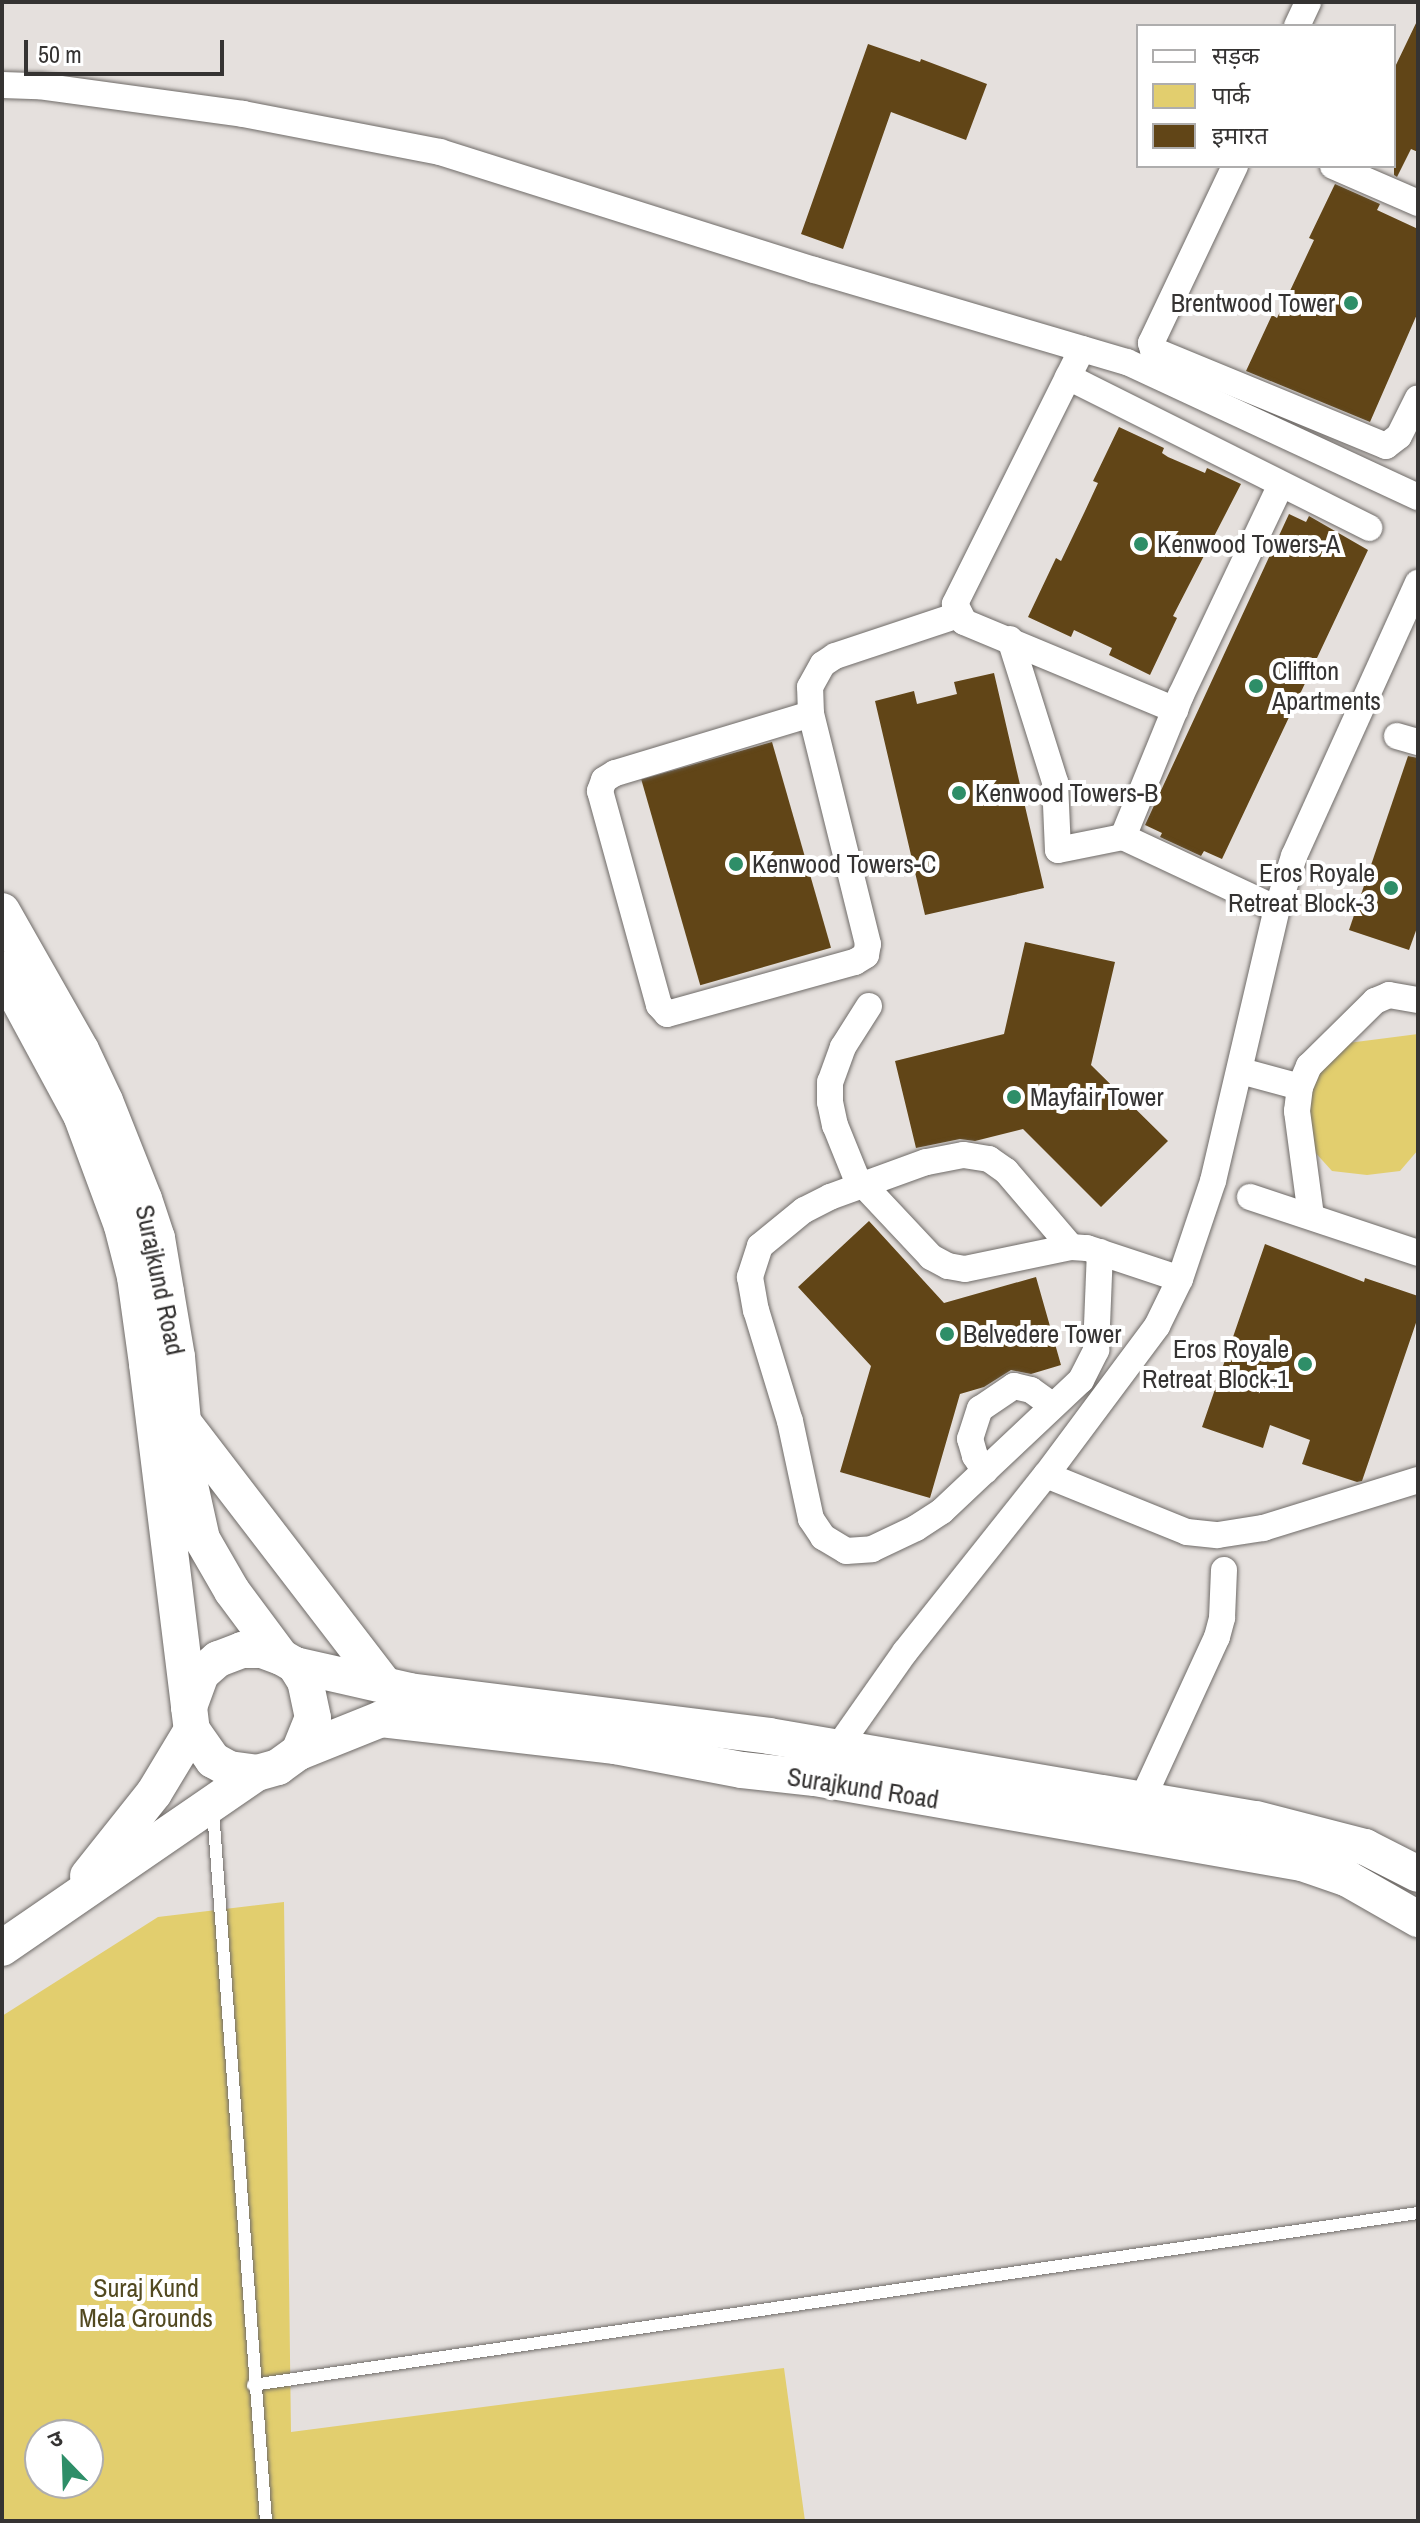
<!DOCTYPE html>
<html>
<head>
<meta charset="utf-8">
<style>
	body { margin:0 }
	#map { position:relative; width:1420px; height:2523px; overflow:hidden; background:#e5e0dd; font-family:"Archivo Narrow","Noto Sans Devanagari",sans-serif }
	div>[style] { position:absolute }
	.green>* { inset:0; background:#e2ce6e }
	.building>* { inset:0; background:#614517; transform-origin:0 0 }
	.roads { filter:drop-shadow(0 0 2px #6f6b68) drop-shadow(0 0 2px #6f6b68) }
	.lane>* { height:12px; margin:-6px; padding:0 6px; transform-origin:6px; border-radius:6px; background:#fff }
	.street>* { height:26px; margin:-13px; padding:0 13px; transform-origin:13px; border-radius:13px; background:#fff }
	.secondary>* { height:36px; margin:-18px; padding:0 18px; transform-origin:18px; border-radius:18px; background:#fff }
	.dots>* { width:22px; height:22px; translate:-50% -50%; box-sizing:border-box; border:4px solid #fff; border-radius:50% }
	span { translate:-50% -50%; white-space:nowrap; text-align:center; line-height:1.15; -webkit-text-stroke:8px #fff; paint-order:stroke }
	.poi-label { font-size:26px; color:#353332 }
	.right { translate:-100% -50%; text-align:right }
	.left { translate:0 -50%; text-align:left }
	.street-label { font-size:26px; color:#353332 }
	.park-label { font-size:26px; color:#524920 }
	.frame { position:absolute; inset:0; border:4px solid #353332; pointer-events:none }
	.legend { position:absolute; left:1136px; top:24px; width:260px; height:144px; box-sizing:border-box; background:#fff; border:2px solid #aeadad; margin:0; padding:10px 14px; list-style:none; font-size:24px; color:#353332 }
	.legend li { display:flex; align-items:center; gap:16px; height:40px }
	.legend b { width:40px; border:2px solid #aeadad }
	.north { position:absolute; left:24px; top:2419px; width:80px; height:80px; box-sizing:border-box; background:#fff; border:2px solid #aeadad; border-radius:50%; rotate:337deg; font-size:22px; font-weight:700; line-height:32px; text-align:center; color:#353332 }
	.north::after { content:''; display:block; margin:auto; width:28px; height:36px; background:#2e8e68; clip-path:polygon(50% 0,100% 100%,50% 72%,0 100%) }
	.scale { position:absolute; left:24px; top:40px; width:200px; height:36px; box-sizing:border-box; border:4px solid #353332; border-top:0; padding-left:10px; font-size:24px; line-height:28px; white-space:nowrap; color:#353332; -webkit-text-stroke:6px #fff; paint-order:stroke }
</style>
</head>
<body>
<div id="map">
	<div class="green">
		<div style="clip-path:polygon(1418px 1034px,1418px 1150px,1400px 1171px,1367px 1175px,1332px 1171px,1313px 1150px,1303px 1105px,1312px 1070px,1348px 1043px)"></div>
		<div style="clip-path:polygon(evenodd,284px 1902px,291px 2432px,784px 2368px,805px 2521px,2px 2521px,2px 2016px,158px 1917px,284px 1902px,40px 2435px,88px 2435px,88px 2483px,40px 2483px,40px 2435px)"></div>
	</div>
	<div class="building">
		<div style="clip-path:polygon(1418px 19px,1418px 152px,1411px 149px,1397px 177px,1394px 175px,1394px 69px)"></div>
		<div style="clip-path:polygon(868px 44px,920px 62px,921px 59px,987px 84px,966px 140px,891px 112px,843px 249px,801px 234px)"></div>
		<div style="clip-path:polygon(1335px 184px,1380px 204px,1377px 210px,1418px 229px,1418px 312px,1370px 422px,1246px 371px,1272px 315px,1277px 318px,1289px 293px,1314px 240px,1309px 238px)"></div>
		<div style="clip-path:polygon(1119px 427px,1164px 448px,1162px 453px,1168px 457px,1205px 473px,1207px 468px,1241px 484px,1173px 616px,1177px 618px,1150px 675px,1109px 655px,1112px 648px,1074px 630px,1071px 637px,1028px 617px,1056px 558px,1061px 561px,1085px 511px,1098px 483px,1093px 481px)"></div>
		<div style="clip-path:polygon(1289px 514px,1306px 522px,1309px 516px,1368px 550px,1222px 859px,1204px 851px,1201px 856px,1160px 837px,1162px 833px,1145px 825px)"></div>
		<div style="clip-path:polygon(994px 673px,1044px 888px,925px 915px,875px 701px,914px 691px,917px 704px,957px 694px,954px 682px)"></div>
		<div style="left:772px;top:742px;width:214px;height:136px;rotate:74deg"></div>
		<div style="clip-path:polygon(1408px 756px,1418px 758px,1418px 925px,1409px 950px,1349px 930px)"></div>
		<div style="clip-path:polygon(1025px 942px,1115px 962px,1091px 1065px,1168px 1141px,1101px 1207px,1023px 1129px,975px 1141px,960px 1139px,916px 1148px,895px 1061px,1004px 1034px)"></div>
		<div style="clip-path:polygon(869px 1221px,944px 1303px,1036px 1277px,1061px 1365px,1031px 1374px,1011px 1370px,984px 1387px,960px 1394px,930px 1498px,840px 1472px,871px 1366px,798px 1287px)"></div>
		<div style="clip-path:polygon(1265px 1244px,1364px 1282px,1365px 1278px,1418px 1296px,1418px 1317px,1362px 1481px,1357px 1482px,1302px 1464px,1310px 1440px,1270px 1425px,1263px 1448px,1202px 1427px)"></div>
	</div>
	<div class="roads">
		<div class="lane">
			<div style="left:213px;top:1811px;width:712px;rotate:85.73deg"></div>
			<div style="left:253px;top:2385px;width:1178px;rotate:-8.4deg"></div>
		</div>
		<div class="street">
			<div style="left:1297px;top:26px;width:26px;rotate:-65deg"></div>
			<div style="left:2px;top:85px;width:37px;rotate:2deg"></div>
			<div style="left:39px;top:86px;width:206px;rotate:7.8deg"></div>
			<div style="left:243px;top:114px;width:201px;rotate:10.9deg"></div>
			<div style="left:440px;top:152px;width:392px;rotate:17.5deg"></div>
			<div style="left:814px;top:270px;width:326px;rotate:16.4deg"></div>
			<div style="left:1127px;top:362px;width:321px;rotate:24.9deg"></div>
			<div style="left:1235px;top:166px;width:196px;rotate:115.4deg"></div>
			<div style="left:1151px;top:343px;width:7px;rotate:74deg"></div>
			<div style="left:1153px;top:350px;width:252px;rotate:22.4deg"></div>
			<div style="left:1386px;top:446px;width:16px;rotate:-38deg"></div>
			<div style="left:1399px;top:436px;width:42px;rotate:-63.4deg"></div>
			<div style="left:1333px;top:166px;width:93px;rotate:23.5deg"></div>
			<div style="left:1082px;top:349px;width:285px;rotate:116.5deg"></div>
			<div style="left:955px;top:604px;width:20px;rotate:63deg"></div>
			<div style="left:964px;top:622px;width:229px;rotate:22.6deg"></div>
			<div style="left:1068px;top:377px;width:337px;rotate:26.6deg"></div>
			<div style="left:1010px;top:639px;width:150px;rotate:72.5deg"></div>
			<div style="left:1055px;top:782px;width:68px;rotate:87.5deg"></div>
			<div style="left:1058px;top:850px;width:66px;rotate:-11.3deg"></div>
			<div style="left:1123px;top:837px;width:170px;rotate:25.1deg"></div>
			<div style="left:811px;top:714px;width:205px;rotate:163.2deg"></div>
			<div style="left:615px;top:773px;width:13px;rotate:148deg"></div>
			<div style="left:604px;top:780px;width:12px;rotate:110deg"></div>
			<div style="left:600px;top:791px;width:222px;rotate:74.6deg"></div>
			<div style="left:659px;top:1005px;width:12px;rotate:48deg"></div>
			<div style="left:667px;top:1014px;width:195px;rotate:-15.5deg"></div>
			<div style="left:855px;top:962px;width:13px;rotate:-32deg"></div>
			<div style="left:866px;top:955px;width:11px;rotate:-80deg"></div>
			<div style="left:868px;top:944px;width:237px;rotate:-103.9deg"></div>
			<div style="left:811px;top:714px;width:27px;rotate:-92deg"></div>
			<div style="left:810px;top:687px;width:26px;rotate:-61deg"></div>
			<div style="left:823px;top:664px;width:14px;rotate:-34deg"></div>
			<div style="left:835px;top:656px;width:130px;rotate:-18.4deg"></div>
			<div style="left:1397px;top:736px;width:22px;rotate:16deg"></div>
			<div style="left:1123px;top:837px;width:153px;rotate:-67.8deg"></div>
			<div style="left:1181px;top:695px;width:233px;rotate:-64.6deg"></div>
			<div style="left:869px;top:1006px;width:49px;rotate:122.4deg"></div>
			<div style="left:843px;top:1047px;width:37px;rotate:110deg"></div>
			<div style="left:830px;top:1082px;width:20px;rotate:90deg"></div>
			<div style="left:830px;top:1102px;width:24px;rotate:78deg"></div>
			<div style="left:835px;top:1125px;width:56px;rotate:68deg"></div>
			<div style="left:856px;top:1177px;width:110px;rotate:46.8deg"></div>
			<div style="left:931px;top:1257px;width:19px;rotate:28deg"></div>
			<div style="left:948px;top:1266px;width:17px;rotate:10deg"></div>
			<div style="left:965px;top:1269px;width:108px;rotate:-11.7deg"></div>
			<div style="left:1071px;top:1247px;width:16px;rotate:4deg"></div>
			<div style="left:1087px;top:1248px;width:98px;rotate:18.4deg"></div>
			<div style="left:1241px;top:1071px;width:61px;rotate:15.2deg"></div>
			<div style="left:1250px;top:1197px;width:177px;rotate:18.4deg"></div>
			<div style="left:1311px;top:1216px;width:106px;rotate:-97.6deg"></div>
			<div style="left:1297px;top:1111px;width:24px;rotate:-83deg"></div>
			<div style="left:1300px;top:1087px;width:23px;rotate:-67deg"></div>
			<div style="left:1309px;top:1066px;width:93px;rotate:-44.6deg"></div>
			<div style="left:1375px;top:1001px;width:15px;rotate:-23deg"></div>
			<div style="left:1389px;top:995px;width:29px;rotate:10deg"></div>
			<div style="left:1071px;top:1247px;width:100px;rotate:-130.5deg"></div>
			<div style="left:1006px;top:1171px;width:21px;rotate:-145deg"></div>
			<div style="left:989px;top:1159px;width:26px;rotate:-171deg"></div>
			<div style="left:963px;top:1155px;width:38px;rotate:169deg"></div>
			<div style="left:926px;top:1162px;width:102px;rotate:160deg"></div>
			<div style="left:830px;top:1197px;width:29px;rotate:153deg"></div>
			<div style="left:804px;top:1210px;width:57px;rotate:140.7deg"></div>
			<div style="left:760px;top:1246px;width:33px;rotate:108deg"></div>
			<div style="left:750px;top:1277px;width:34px;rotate:80deg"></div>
			<div style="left:756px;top:1310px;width:116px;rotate:73deg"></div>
			<div style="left:790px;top:1421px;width:100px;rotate:77.9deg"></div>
			<div style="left:811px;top:1519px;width:22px;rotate:56deg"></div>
			<div style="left:823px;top:1537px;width:27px;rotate:31deg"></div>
			<div style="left:846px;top:1551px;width:26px;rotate:-4deg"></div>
			<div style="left:872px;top:1549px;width:49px;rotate:-25.5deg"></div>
			<div style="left:916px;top:1528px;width:31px;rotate:-33deg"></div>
			<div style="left:942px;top:1511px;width:191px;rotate:-43.3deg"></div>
			<div style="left:1081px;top:1380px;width:34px;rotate:-63deg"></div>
			<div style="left:1096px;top:1350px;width:98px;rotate:-87.7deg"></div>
			<div style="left:985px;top:1471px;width:18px;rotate:-124deg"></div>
			<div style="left:975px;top:1456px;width:18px;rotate:-106deg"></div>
			<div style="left:970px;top:1439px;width:32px;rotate:-72deg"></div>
			<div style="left:980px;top:1409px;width:41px;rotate:-34.1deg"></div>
			<div style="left:1014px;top:1386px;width:17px;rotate:13deg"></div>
			<div style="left:1031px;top:1390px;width:27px;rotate:36deg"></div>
			<div style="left:1046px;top:1475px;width:152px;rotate:22deg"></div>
			<div style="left:1187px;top:1532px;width:31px;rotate:6deg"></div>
			<div style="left:1218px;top:1535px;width:46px;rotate:-8.8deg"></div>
			<div style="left:1263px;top:1528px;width:162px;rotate:-17.2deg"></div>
			<div style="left:829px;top:1760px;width:132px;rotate:-54.9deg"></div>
			<div style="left:905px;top:1652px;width:226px;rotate:-51.5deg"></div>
			<div style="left:1046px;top:1475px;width:186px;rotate:-53.3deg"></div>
			<div style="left:1157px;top:1326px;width:52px;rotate:-63.9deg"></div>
			<div style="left:1180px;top:1279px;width:103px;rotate:-71.4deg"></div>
			<div style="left:1213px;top:1181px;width:279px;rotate:-76.8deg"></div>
			<div style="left:1277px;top:909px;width:56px;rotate:-72.2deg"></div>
			<div style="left:1294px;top:856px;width:300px;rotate:-65.6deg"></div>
			<div style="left:1142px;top:1800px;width:179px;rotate:-65.3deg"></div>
			<div style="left:1217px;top:1637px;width:20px;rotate:-75deg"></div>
			<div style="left:1222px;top:1618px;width:48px;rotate:-87.6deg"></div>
		</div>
		<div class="secondary">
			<div style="left:2px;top:911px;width:160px;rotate:60.4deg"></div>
			<div style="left:81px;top:1050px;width:56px;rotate:64.8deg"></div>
			<div style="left:105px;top:1101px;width:105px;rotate:68.3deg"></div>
			<div style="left:144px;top:1199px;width:41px;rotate:71.6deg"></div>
			<div style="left:157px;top:1238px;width:55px;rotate:80.5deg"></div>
			<div style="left:166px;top:1292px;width:66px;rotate:80.4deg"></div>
			<div style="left:177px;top:1357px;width:120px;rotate:84.7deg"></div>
			<div style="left:188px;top:1476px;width:65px;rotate:77.5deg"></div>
			<div style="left:202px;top:1539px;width:60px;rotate:60deg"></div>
			<div style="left:232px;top:1591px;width:82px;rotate:53.4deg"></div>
			<div style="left:2px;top:969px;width:166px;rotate:61.6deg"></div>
			<div style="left:81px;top:1115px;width:118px;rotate:69.7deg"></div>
			<div style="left:122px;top:1226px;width:53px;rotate:75.7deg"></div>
			<div style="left:135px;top:1277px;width:88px;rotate:82.1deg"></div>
			<div style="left:147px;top:1364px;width:346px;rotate:83deg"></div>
			<div style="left:183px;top:1422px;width:332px;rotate:52.5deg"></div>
			<div style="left:295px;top:1665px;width:117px;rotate:12.8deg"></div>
			<div style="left:409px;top:1691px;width:363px;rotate:7.1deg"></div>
			<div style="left:769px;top:1736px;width:494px;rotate:9.7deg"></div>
			<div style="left:1256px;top:1819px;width:113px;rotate:14.4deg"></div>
			<div style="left:1365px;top:1847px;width:59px;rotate:27deg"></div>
			<div style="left:299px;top:1752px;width:88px;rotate:-21.9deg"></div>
			<div style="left:381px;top:1719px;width:236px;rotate:6.6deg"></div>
			<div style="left:615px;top:1746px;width:129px;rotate:10.7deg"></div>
			<div style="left:742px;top:1770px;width:73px;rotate:6.3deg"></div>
			<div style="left:815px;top:1778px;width:494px;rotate:9.9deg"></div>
			<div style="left:1302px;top:1863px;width:49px;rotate:19.2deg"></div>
			<div style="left:1348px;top:1879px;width:81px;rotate:29.7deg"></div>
			<div style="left:88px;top:1876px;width:106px;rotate:-51.5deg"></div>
			<div style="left:154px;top:1793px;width:74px;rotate:-58.9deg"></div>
			<div style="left:2px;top:1948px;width:309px;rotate:-34.5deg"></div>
			<div style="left:257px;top:1773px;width:22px;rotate:-16deg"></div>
			<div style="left:278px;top:1767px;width:26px;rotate:-36deg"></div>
			<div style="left:299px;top:1752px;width:37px;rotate:-68deg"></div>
			<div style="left:313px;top:1718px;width:38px;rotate:-102deg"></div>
			<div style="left:305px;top:1681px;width:19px;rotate:-122deg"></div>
			<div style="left:295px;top:1665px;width:16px;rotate:-150deg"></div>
			<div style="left:281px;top:1657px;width:20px;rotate:-160deg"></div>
			<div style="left:262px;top:1650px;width:20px;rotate:180deg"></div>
			<div style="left:242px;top:1650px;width:26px;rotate:159deg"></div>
			<div style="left:218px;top:1659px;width:23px;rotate:139deg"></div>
			<div style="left:201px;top:1674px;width:35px;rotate:110deg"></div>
			<div style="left:189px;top:1707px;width:23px;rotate:83deg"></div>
			<div style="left:192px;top:1730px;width:37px;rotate:55deg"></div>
			<div style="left:213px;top:1760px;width:18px;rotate:29deg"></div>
			<div style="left:229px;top:1769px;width:28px;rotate:8deg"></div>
		</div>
	</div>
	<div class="dots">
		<div style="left:1351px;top:303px;background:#2e8e68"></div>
		<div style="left:1141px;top:544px;background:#2e8e68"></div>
		<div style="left:1256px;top:686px;background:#2e8e68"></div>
		<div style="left:959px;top:793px;background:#2e8e68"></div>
		<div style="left:736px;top:864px;background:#2e8e68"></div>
		<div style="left:1391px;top:888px;background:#2e8e68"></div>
		<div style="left:1014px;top:1097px;background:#2e8e68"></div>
		<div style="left:947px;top:1334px;background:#2e8e68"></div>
		<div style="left:1305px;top:1364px;background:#2e8e68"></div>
	</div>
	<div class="poi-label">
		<span class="right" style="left:1335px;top:303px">Brentwood Tower</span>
		<span class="left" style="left:1157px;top:544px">Kenwood Towers-A</span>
		<span class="left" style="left:1272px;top:686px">Cliffton<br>Apartments</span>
		<span class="left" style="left:975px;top:793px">Kenwood Towers-B</span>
		<span class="left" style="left:752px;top:864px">Kenwood Towers-C</span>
		<span class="right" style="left:1375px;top:888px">Eros Royale<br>Retreat Block-3</span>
		<span class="left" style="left:1030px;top:1097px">Mayfair Tower</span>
		<span class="left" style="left:963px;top:1334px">Belvedere Tower</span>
		<span class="right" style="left:1289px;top:1364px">Eros Royale<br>Retreat Block-1</span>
	</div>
	<div class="street-label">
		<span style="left:160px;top:1280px;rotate:78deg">Surajkund Road</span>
		<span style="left:863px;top:1788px;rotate:9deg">Surajkund Road</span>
	</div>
	<div class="park-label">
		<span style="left:146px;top:2303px">Suraj Kund<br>Mela Grounds</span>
	</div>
	<div class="frame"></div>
	<ul class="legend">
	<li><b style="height:10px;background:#fff"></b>सड़क</li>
	<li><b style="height:22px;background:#e2ce6e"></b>पार्क</li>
	<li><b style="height:22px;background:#614517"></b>इमारत</li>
	</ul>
	<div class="north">उ</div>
	<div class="scale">50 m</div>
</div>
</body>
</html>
